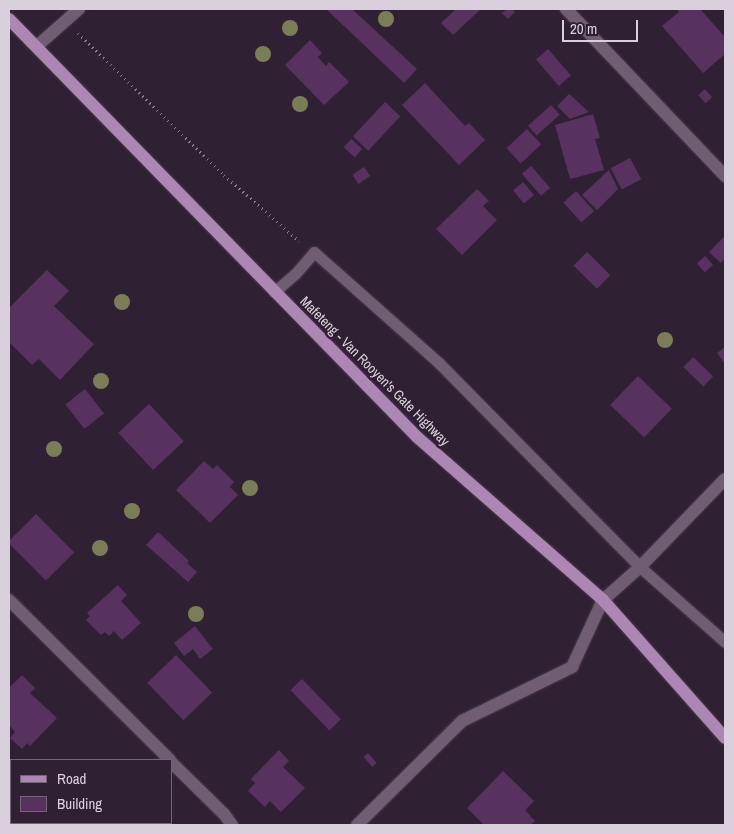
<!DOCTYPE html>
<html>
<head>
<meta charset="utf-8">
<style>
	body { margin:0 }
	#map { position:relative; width:734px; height:834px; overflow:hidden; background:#302033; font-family:"Archivo Narrow",sans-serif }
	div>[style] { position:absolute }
	.building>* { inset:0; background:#57325f; transform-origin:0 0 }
	.path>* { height:3px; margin-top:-1.5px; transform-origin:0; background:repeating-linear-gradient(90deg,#8d808f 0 1px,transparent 0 5px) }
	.roads { filter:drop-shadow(0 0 1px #4a3c4c) drop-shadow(0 0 1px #4a3c4c) }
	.service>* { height:11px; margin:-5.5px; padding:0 5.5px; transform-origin:5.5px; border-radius:5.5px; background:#705d73 }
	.minor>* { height:12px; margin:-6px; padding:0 6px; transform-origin:6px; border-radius:6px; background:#705d73 }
	.primary>* { height:12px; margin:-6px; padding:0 6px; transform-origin:6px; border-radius:6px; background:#ad87b4 }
	.trees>* { width:16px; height:16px; margin:-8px; border-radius:50%; background:#7a7e56 }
	span { translate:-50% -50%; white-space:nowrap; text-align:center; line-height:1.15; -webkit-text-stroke:5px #302033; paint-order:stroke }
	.street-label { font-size:14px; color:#dacfdc }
	.frame { position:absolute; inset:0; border:10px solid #dacfdc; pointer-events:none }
	.legend { position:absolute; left:10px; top:759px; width:162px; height:65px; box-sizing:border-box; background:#302033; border:1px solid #746677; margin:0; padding:6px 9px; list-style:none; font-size:15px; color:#dacfdc }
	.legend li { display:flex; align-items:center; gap:10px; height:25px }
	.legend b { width:25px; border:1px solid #746677 }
	.scale { position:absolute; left:562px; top:20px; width:76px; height:22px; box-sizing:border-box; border:2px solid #dacfdc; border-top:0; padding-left:6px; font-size:15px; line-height:18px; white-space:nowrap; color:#dacfdc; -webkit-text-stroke:4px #302033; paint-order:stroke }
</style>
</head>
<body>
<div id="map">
	<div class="building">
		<div style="clip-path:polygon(326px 9px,352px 9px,417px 69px,404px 83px)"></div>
		<div style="clip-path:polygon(456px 9px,481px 9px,453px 35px,441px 23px)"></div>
		<div style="clip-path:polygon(507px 9px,512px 9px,515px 12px,508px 19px,502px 13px)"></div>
		<div style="clip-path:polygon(677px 9px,700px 9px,725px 37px,725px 54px,703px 73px,662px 26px,679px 12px)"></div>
		<div style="clip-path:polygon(310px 40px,322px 53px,318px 57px,326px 66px,329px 62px,349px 82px,324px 105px,285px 65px)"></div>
		<div style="left:548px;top:49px;width:35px;height:16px;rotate:49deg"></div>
		<div style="clip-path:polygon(425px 83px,465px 126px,469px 123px,485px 140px,459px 165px,402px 105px)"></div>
		<div style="left:705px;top:89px;width:11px;height:9px;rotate:49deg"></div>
		<div style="clip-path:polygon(569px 94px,589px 112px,570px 119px,557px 106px)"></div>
		<div style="left:385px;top:102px;width:21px;height:47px;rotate:43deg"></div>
		<div style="left:551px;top:105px;width:13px;height:31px;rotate:48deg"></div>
		<div style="clip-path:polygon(593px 114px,600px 138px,595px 139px,604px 170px,570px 179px,555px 125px)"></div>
		<div style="left:527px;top:129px;width:21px;height:28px;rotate:47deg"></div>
		<div style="left:351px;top:139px;width:15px;height:11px;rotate:42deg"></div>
		<div style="left:630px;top:158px;width:24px;height:22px;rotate:62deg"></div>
		<div style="left:531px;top:166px;width:29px;height:12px;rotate:49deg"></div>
		<div style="left:364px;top:167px;width:11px;height:14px;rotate:56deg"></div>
		<div style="clip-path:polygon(609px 170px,618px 189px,597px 210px,582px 195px)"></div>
		<div style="left:523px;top:182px;width:17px;height:13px;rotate:50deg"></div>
		<div style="clip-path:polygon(477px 189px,489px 201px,483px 206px,497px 220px,462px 255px,436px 229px)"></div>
		<div style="left:576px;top:191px;width:27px;height:17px;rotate:48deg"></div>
		<div style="clip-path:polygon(725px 236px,725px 258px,721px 263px,709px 252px)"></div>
		<div style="left:587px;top:252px;width:33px;height:19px;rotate:45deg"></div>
		<div style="left:705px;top:256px;width:12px;height:11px;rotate:48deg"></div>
		<div style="clip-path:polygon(47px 270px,69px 291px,54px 306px,94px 344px,60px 380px,39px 359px,32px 365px,9px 342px,9px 308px)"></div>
		<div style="clip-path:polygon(725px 347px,725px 364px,717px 353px)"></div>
		<div style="left:693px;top:357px;width:28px;height:14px;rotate:44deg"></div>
		<div style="left:638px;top:376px;width:47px;height:40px;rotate:44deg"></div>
		<div style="left:85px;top:389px;width:31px;height:25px;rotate:52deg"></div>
		<div style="left:149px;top:404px;width:51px;height:42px;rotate:47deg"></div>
		<div style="clip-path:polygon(204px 461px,213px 469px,217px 465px,234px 482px,230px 487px,238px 495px,210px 523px,176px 490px)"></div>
		<div style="left:36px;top:514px;width:54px;height:40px;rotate:45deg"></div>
		<div style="clip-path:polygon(158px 532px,189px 561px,187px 563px,197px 572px,188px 582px,146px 545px)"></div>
		<div style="clip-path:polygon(118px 585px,127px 595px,121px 601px,141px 623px,122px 640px,114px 631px,109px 636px,105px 632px,101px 635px,86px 620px,90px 616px,87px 613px)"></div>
		<div style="clip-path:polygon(195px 626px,213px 649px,200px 659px,193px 649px,184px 656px,174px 643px)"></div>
		<div style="left:176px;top:655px;width:52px;height:40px;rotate:46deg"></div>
		<div style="clip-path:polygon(22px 675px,35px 688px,30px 693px,57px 718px,30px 746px,27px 743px,22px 749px,10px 738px,15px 732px,9px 725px,9px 688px)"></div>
		<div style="left:302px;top:679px;width:56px;height:16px;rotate:46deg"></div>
		<div style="clip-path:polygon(279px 750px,289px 761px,283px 767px,305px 788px,281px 812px,270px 801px,265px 807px,248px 791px,255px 783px,251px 779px)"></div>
		<div style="left:368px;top:753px;width:13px;height:6px;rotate:48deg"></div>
		<div style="clip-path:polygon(503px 771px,534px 801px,525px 810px,535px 821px,530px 825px,484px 825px,467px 808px)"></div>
	</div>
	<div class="path">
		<div style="left:78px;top:33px;width:204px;rotate:44.2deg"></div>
		<div style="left:224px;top:175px;width:100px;rotate:41.3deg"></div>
	</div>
	<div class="roads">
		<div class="service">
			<div style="left:274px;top:292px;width:28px;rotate:-41deg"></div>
			<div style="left:295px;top:274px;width:29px;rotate:-49deg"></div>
			<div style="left:314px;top:252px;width:167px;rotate:41.6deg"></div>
			<div style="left:439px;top:363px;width:286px;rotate:45.4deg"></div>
			<div style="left:640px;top:567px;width:113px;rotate:41.4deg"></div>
		</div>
		<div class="minor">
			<div style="left:566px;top:9px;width:231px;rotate:46.4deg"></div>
			<div style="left:37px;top:46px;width:56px;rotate:-41.4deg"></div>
			<div style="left:9px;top:600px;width:227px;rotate:44.8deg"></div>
			<div style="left:171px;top:762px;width:74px;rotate:44.5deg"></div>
			<div style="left:224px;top:814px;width:14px;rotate:54deg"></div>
			<div style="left:357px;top:825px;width:148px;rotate:-44.7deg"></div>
			<div style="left:462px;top:721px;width:123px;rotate:-26.1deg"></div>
			<div style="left:572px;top:667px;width:74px;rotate:-65.2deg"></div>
			<div style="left:603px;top:600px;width:50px;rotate:-41.7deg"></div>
			<div style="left:640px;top:567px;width:122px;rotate:-46deg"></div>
		</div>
		<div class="primary">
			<div style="left:9px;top:19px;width:584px;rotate:45.69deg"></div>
			<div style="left:417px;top:437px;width:247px;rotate:41.2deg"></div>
			<div style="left:603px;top:600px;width:184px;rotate:48.5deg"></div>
		</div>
	</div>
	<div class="trees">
		<div style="left:386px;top:19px"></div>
		<div style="left:290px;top:28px"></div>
		<div style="left:263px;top:54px"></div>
		<div style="left:300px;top:104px"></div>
		<div style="left:122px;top:302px"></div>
		<div style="left:665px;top:340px"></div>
		<div style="left:101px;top:381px"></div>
		<div style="left:54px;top:449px"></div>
		<div style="left:250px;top:488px"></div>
		<div style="left:132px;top:511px"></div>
		<div style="left:100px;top:548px"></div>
		<div style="left:196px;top:614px"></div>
	</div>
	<div class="street-label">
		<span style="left:375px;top:371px;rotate:45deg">Mafeteng - Van Rooyen's Gate Highway</span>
	</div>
	<div class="frame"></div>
	<ul class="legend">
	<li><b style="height:6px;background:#ad87b4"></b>Road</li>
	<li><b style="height:14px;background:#57325f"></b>Building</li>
	</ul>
	<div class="scale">20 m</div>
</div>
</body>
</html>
